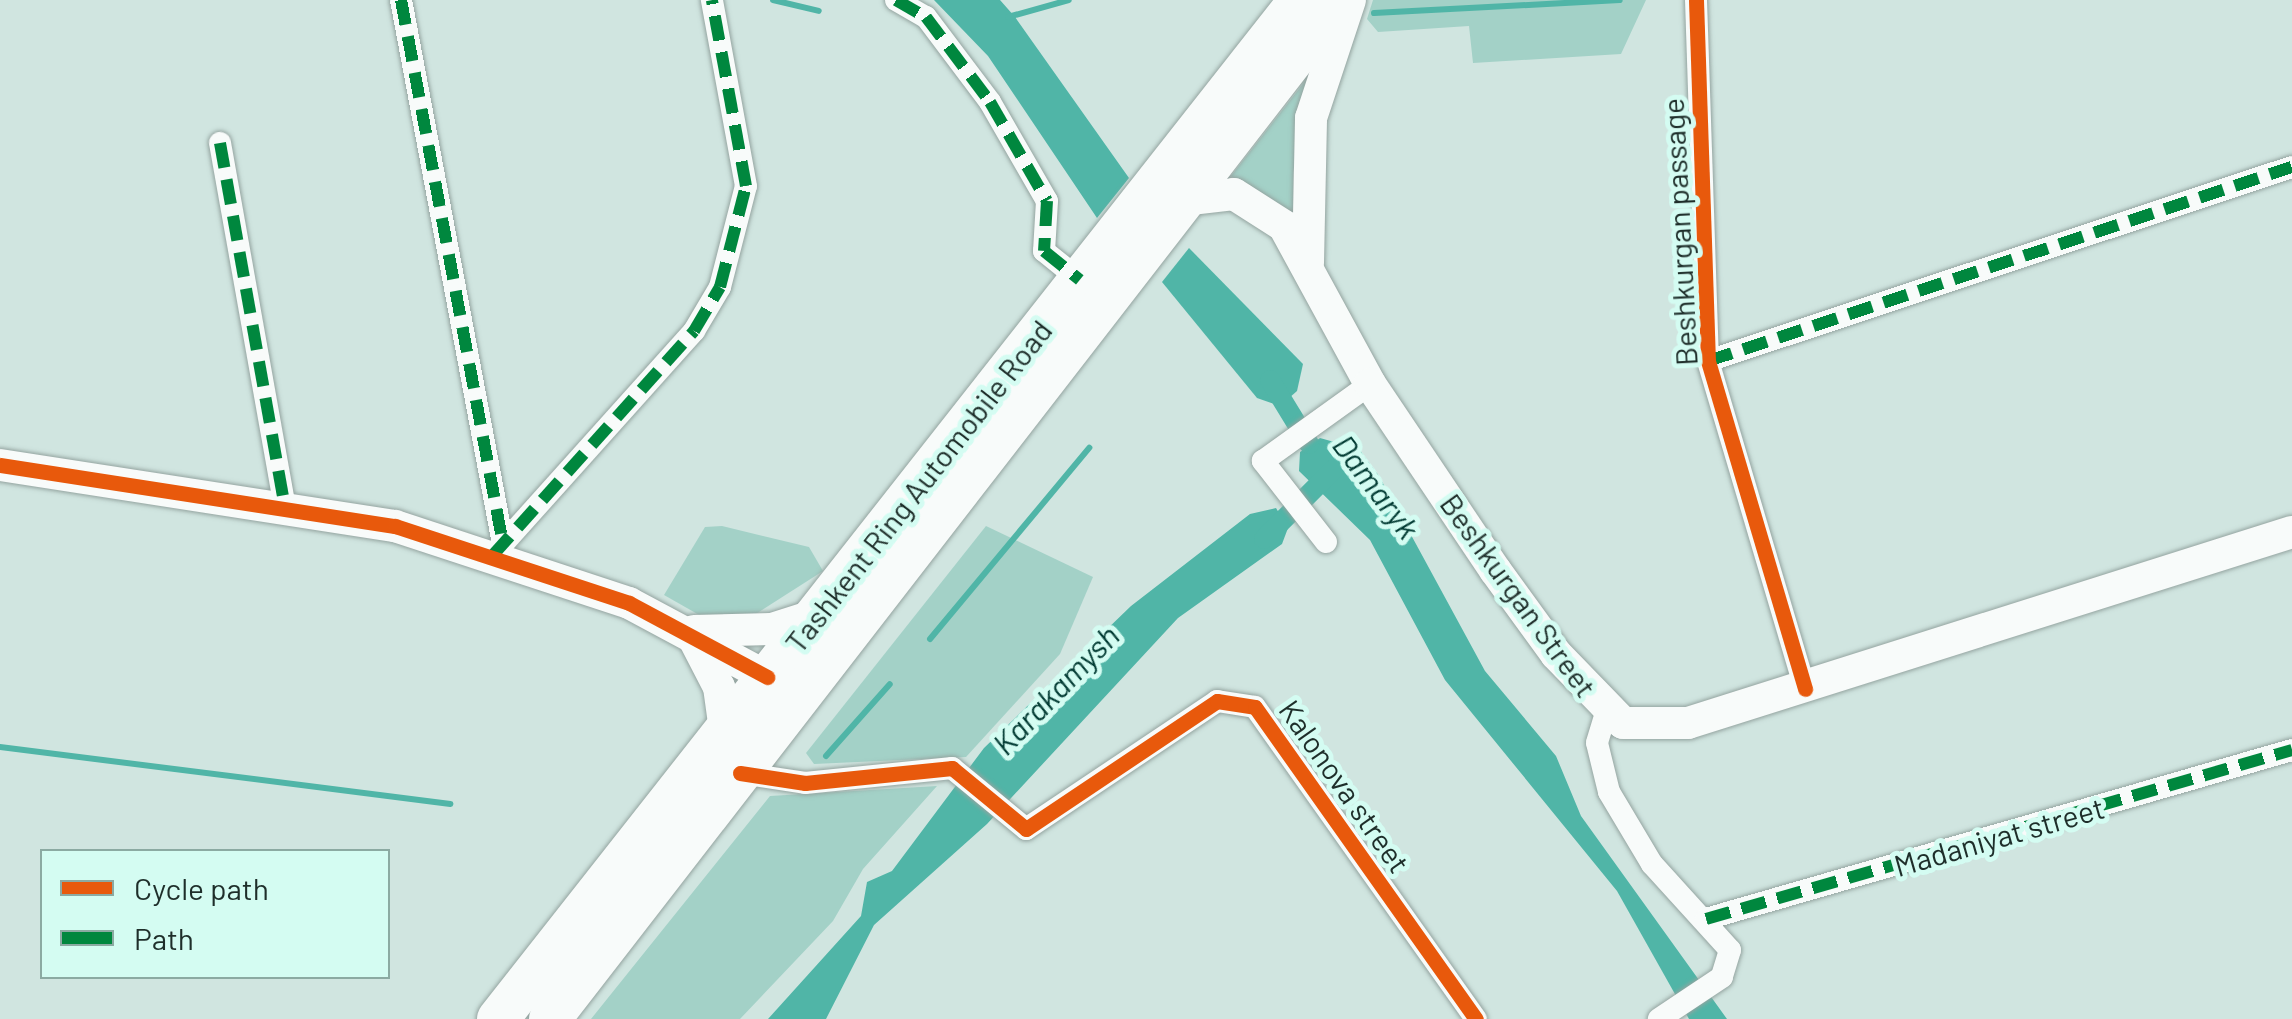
<!DOCTYPE html>
<html>
<head>
<meta charset="utf-8">
<style>
	body { margin:0 }
	#map { position:relative; width:2292px; height:1019px; overflow:hidden; background:#d0e5e0; font-family:Barlow,sans-serif }
	div>[style] { position:absolute }
	.green>* { inset:0; background:#a3d1c7 }
	.water>* { inset:0; background:#50b5a7 }
	.stream>* { height:6px; margin:-3px; padding:0 3px; transform-origin:3px; border-radius:3px; background:#50b5a7 }
	.canal>* { height:20px; margin:-10px; padding:0 10px; transform-origin:10px; border-radius:10px; background:#50b5a7 }
	.roads { filter:drop-shadow(0 0 2px #94a4a0) drop-shadow(0 0 2px #94a4a0) }
	.street>* { height:22px; margin:-11px; padding:0 11px; transform-origin:11px; border-radius:11px; background:#f8fbfa }
	.secondary>* { height:32px; margin:-16px; padding:0 16px; transform-origin:16px; border-radius:16px; background:#f8fbfa }
	.highway>* { height:42px; margin:-21px; padding:0 21px; transform-origin:21px; border-radius:21px; background:#f8fbfa }
	.quiet>* { height:12px; margin-top:-6px; transform-origin:0; background:repeating-linear-gradient(90deg,#00873e 0 25px,transparent 0 37px) }
	.cycleway>* { height:15px; margin:-7.5px; padding:0 7.5px; transform-origin:7.5px; border-radius:7.5px; background:#e8590c }
	span { translate:-50% -50%; white-space:nowrap; text-align:center; line-height:1.15; -webkit-text-stroke:10px #d4fcf2; paint-order:stroke }
	.street-label { font-size:30px; color:#1e2e2a }
	.water-label { font-size:32px; color:#023b33; font-style:italic }
	.legend { position:absolute; left:40px; top:849px; width:350px; height:130px; box-sizing:border-box; background:#d4fcf2; border:2px solid #8baaa2; margin:0; padding:12px 18px; list-style:none; font-size:30px; color:#1e2e2a }
	.legend li { display:flex; align-items:center; gap:20px; height:50px }
	.legend b { width:50px; border:2px solid #8baaa2 }
</style>
</head>
<body>
<div id="map">
	<div class="green">
		<div style="clip-path:polygon(1373px 0,1646px 0,1621px 54px,1473px 63px,1469px 26px,1378px 32px,1367px 19px)"></div>
		<div style="clip-path:polygon(1306px 80px,1293px 174px,1293px 218px,1231px 176px)"></div>
		<div style="clip-path:polygon(722px 526px,809px 547px,823px 571px,751px 617px,701px 616px,664px 595px,705px 527px)"></div>
		<div style="clip-path:polygon(986px 526px,1093px 577px,1060px 654px,966px 757px,814px 764px,806px 753px)"></div>
		<div style="clip-path:polygon(937px 786px,863px 869px,833px 921px,740px 1019px,591px 1019px,770px 796px)"></div>
	</div>
	<div class="water">
		<div style="clip-path:polygon(934px 0,1000px 0,1015px 17px,1129px 178px,1097px 218px,988px 56px)"></div>
		<div style="clip-path:polygon(1189px 248px,1303px 364px,1297px 391px,1280px 406px,1257px 398px,1162px 282px)"></div>
		<div style="clip-path:polygon(1320px 438px,1359px 449px,1379px 476px,1485px 671px,1556px 756px,1581px 816px,1727px 1019px,1689px 1019px,1617px 891px,1445px 680px,1370px 540px,1299px 471px,1300px 452px)"></div>
		<div style="clip-path:polygon(1276px 508px,1288px 528px,1282px 544px,1178px 618px,987px 824px,874px 925px,826px 1019px,768px 1019px,861px 916px,867px 882px,892px 871px,984px 748px,1131px 606px,1250px 514px)"></div>
	</div>
	<div class="stream">
		<div style="left:773px;top:0;width:47px;rotate:13.4deg"></div>
		<div style="left:1374px;top:13px;width:246px;rotate:-3deg"></div>
		<div style="left:1008px;top:17px;width:63px;rotate:-15.6deg"></div>
		<div style="left:930px;top:639px;width:249px;rotate:-50.2deg"></div>
		<div style="left:0;top:747px;width:454px;rotate:7.2deg"></div>
		<div style="left:826px;top:756px;width:96px;rotate:-48.4deg"></div>
	</div>
	<div class="canal">
		<div style="left:1270px;top:380px;width:75px;rotate:58.6deg"></div>
		<div style="left:1264px;top:539px;width:99px;rotate:-45deg"></div>
	</div>
	<div class="roads">
		<div class="street">
			<div style="left:401px;top:0;width:553px;rotate:79.38deg"></div>
			<div style="left:896px;top:0;width:34px;rotate:30deg"></div>
			<div style="left:926px;top:17px;width:106px;rotate:53deg"></div>
			<div style="left:990px;top:102px;width:114px;rotate:60.1deg"></div>
			<div style="left:1047px;top:201px;width:50px;rotate:93.4deg"></div>
			<div style="left:1044px;top:251px;width:46px;rotate:38.9deg"></div>
			<div style="left:1696px;top:0;width:361px;rotate:88.1deg"></div>
			<div style="left:1708px;top:361px;width:342px;rotate:73.5deg"></div>
			<div style="left:220px;top:143px;width:367px;rotate:79.9deg"></div>
			<div style="left:1708px;top:361px;width:615px;rotate:-18.38deg"></div>
			<div style="left:1326px;top:542px;width:103px;rotate:-127.9deg"></div>
			<div style="left:1263px;top:461px;width:132px;rotate:-35.7deg"></div>
			<div style="left:493px;top:555px;width:301px;rotate:-48.1deg"></div>
			<div style="left:694px;top:331px;width:51px;rotate:-59.4deg"></div>
			<div style="left:720px;top:287px;width:104px;rotate:-75.6deg"></div>
			<div style="left:746px;top:186px;width:189px;rotate:-100.4deg"></div>
			<div style="left:1606px;top:713px;width:31px;rotate:107deg"></div>
			<div style="left:1597px;top:743px;width:50px;rotate:76.2deg"></div>
			<div style="left:1609px;top:792px;width:84px;rotate:59.2deg"></div>
			<div style="left:1652px;top:864px;width:116px;rotate:47.8deg"></div>
			<div style="left:1730px;top:950px;width:28px;rotate:107deg"></div>
			<div style="left:1722px;top:977px;width:76px;rotate:146.3deg"></div>
			<div style="left:740px;top:773px;width:66px;rotate:8.7deg"></div>
			<div style="left:805px;top:783px;width:148px;rotate:-5.8deg"></div>
			<div style="left:952px;top:768px;width:96px;rotate:39.5deg"></div>
			<div style="left:1026px;top:829px;width:230px;rotate:-33.8deg"></div>
			<div style="left:1217px;top:701px;width:38px;rotate:9deg"></div>
			<div style="left:1255px;top:707px;width:382px;rotate:54.7deg"></div>
			<div style="left:1706px;top:919px;width:610px;rotate:-16.09deg"></div>
		</div>
		<div class="secondary">
			<div style="left:1182px;top:200px;width:52px;rotate:-6.6deg"></div>
			<div style="left:1234px;top:194px;width:59px;rotate:32.6deg"></div>
			<div style="left:1284px;top:226px;width:180px;rotate:61.4deg"></div>
			<div style="left:1370px;top:384px;width:224px;rotate:56.1deg"></div>
			<div style="left:1495px;top:570px;width:104px;rotate:54deg"></div>
			<div style="left:1556px;top:654px;width:96px;rotate:45.8deg"></div>
			<div style="left:1623px;top:723px;width:65px"></div>
			<div style="left:1688px;top:723px;width:633px;rotate:-17.55deg"></div>
			<div style="left:1308px;top:263px;width:145px;rotate:-88.8deg"></div>
			<div style="left:1311px;top:118px;width:124px;rotate:-71.7deg"></div>
			<div style="left:0;top:465px;width:400px;rotate:8.8deg"></div>
			<div style="left:395px;top:526px;width:246px;rotate:18.2deg"></div>
			<div style="left:629px;top:603px;width:157px;rotate:28.2deg"></div>
			<div style="left:694px;top:631px;width:78px;rotate:-1.5deg"></div>
			<div style="left:772px;top:629px;width:46px;rotate:-17.7deg"></div>
			<div style="left:692px;top:635px;width:59px;rotate:62.6deg"></div>
			<div style="left:719px;top:687px;width:43px;rotate:82.1deg"></div>
		</div>
		<div class="highway">
			<div style="left:498px;top:1019px;width:1297px;rotate:-51.8deg"></div>
			<div style="left:550px;top:1019px;width:1289px;rotate:-52.25deg"></div>
		</div>
	</div>
	<div class="quiet">
		<div style="left:401px;top:0;width:553px;rotate:79.38deg"></div>
		<div style="left:896px;top:0;width:34px;rotate:30deg"></div>
		<div style="left:926px;top:17px;width:106px;rotate:53deg"></div>
		<div style="left:990px;top:102px;width:114px;rotate:60.1deg"></div>
		<div style="left:1047px;top:201px;width:50px;rotate:93.4deg"></div>
		<div style="left:1044px;top:251px;width:46px;rotate:38.9deg"></div>
		<div style="left:220px;top:143px;width:367px;rotate:79.9deg"></div>
		<div style="left:1708px;top:361px;width:615px;rotate:-18.38deg"></div>
		<div style="left:493px;top:555px;width:301px;rotate:-48.1deg"></div>
		<div style="left:694px;top:331px;width:51px;rotate:-59.4deg"></div>
		<div style="left:720px;top:287px;width:104px;rotate:-75.6deg"></div>
		<div style="left:746px;top:186px;width:189px;rotate:-100.4deg"></div>
		<div style="left:1706px;top:919px;width:610px;rotate:-16.09deg"></div>
	</div>
	<div class="cycleway">
		<div style="left:1696px;top:0;width:361px;rotate:88.1deg"></div>
		<div style="left:1708px;top:361px;width:342px;rotate:73.5deg"></div>
		<div style="left:0;top:465px;width:400px;rotate:8.8deg"></div>
		<div style="left:395px;top:526px;width:246px;rotate:18.2deg"></div>
		<div style="left:629px;top:603px;width:157px;rotate:28.2deg"></div>
		<div style="left:740px;top:773px;width:66px;rotate:8.7deg"></div>
		<div style="left:805px;top:783px;width:148px;rotate:-5.8deg"></div>
		<div style="left:952px;top:768px;width:96px;rotate:39.5deg"></div>
		<div style="left:1026px;top:829px;width:230px;rotate:-33.8deg"></div>
		<div style="left:1217px;top:701px;width:38px;rotate:9deg"></div>
		<div style="left:1255px;top:707px;width:382px;rotate:54.7deg"></div>
	</div>
	<div class="street-label">
		<span style="left:1679px;top:232px;rotate:-93deg">Beshkurgan passage</span>
		<span style="left:918px;top:486px;rotate:-52deg">Tashkent Ring Automobile Road</span>
		<span style="left:1519px;top:595px;rotate:54deg">Beshkurgan Street</span>
		<span style="left:1345px;top:786px;rotate:55deg">Kalonova street</span>
		<span style="left:1999px;top:836px;rotate:-16deg">Madaniyat street</span>
	</div>
	<div class="water-label">
		<span style="left:1377px;top:486px;rotate:53deg">Damaryk</span>
		<span style="left:1055px;top:689px;rotate:-46deg">Karakamysh</span>
	</div>
	<ul class="legend">
	<li><b style="height:12px;background:#e8590c"></b>Cycle path</li>
	<li><b style="height:12px;background:#00873e"></b>Path</li>
	</ul>
</div>
</body>
</html>
